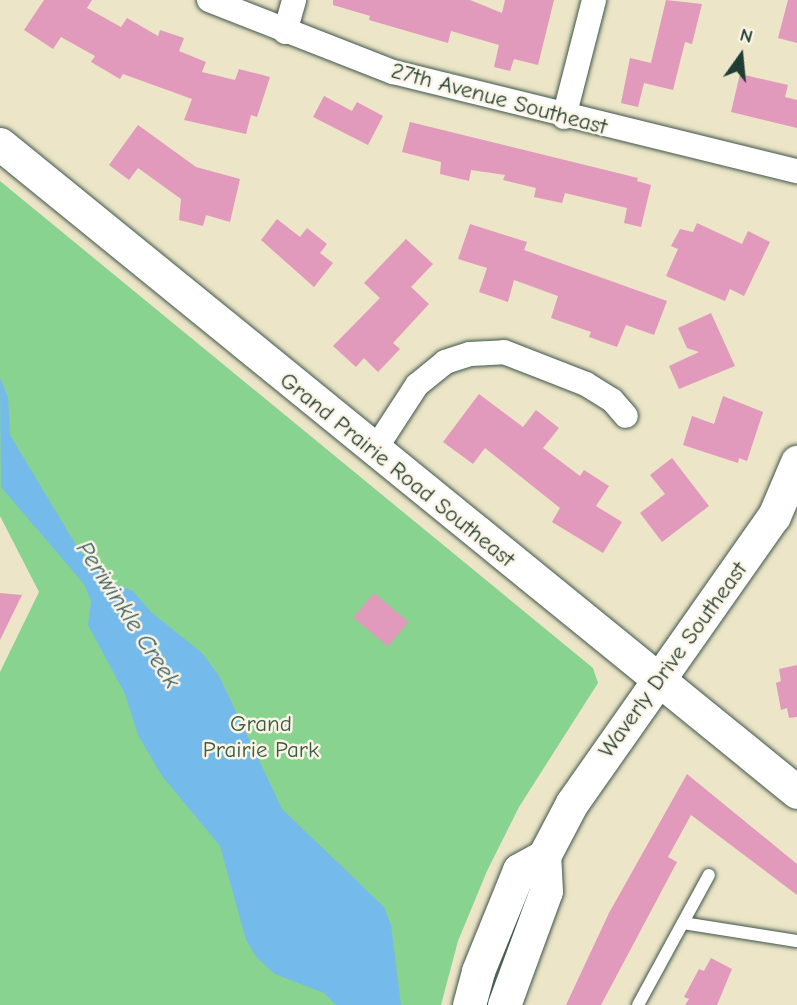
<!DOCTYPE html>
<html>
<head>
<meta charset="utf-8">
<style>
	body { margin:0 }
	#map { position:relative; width:797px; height:1005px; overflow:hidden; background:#ece5c7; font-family:"Comic Neue",sans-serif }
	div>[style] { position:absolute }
	.green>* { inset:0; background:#88d38f }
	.water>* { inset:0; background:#74baeb }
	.building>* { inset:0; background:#e19abb; transform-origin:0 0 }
	.roads { filter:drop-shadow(0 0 2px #3e564a) drop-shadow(0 0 2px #3e564a) }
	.service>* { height:12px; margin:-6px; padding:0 6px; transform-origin:6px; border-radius:6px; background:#fff }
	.minor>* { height:24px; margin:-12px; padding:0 12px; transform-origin:12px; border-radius:12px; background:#fff }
	.secondary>* { height:33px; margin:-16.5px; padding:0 16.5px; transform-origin:16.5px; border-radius:16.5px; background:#fff }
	span { translate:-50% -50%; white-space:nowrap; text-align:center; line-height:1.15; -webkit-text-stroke:5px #fcf5e5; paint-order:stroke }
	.street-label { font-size:23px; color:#1f3d34 }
	.park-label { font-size:23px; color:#345b46 }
	.water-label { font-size:24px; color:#345c62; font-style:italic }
	.north { position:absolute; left:706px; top:21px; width:70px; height:70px; -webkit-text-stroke:5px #fcf5e5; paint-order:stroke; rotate:15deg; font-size:19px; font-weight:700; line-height:28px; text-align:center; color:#1f3d34 }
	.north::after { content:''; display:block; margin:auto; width:24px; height:32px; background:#1f3d34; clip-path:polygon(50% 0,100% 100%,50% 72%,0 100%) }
</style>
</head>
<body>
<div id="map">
	<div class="green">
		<div style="clip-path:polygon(0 181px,593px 668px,598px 683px,519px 807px,487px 871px,458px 941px,441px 1005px,0 1005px,0 672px,39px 592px,0 516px)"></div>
	</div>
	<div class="water">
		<div style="clip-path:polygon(0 378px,8px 397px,10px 435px,79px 550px,108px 581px,133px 591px,151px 612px,202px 653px,219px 676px,282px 809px,384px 907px,391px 925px,401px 1005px,336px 1005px,324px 993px,275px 974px,257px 958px,246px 940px,220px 846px,162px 776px,138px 735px,125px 694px,88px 625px,91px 601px,84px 584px,1px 487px)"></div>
	</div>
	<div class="building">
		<div style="clip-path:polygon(44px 0,92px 0,87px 8px,121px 27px,127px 18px,158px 36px,160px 30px,184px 38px,179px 51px,206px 62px,202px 72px,235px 80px,239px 69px,270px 77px,257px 117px,251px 115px,246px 134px,184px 120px,192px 99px,123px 74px,120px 79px,91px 62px,95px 56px,61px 37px,53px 49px,24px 30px)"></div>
		<div style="clip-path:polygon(333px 0,470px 0,502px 13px,505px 0,554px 0,538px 65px,514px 59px,510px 71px,494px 67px,499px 45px,451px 31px,448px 43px,369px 20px,370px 16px,333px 5px)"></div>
		<div style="clip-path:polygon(666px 0,702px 4px,692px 44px,685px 42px,673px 90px,644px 83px,638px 107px,621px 103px,630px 58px,651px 63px)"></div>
		<div style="clip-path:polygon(788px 0,797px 0,797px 43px,778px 38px)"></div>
		<div style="clip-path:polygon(740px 74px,788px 85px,785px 97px,797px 100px,797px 128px,731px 112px)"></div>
		<div style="clip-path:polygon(324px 96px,352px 111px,357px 102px,383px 116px,368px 145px,313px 117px)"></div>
		<div style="clip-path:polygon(410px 122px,638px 178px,637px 181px,651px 185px,641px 227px,624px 223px,627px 208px,565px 193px,562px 203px,534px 197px,536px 188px,503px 180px,505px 175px,471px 170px,469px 181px,440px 174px,441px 162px,402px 152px)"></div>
		<div style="clip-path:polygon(138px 125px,196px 167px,240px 179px,230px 222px,206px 215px,203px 226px,179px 220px,181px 199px,138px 168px,129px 180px,109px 165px)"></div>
		<div style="clip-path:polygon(277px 219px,300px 237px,307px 228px,327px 244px,320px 253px,333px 263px,314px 287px,261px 240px)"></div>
		<div style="clip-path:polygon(697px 223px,742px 244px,748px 231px,770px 242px,744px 296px,730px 289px,725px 301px,666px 276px,678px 249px,671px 246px,680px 229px,693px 232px)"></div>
		<div style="clip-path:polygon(470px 224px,527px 242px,524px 250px,667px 301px,654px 335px,626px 325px,617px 347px,589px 337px,591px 332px,551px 318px,558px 296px,514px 280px,508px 302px,479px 292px,487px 268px,458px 259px)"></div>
		<div style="clip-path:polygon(406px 239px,433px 264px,411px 287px,429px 304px,393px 343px,400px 349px,378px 372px,364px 358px,356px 367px,333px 346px,380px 298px,364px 283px)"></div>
		<div style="clip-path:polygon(711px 313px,735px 366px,679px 389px,669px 366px,699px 352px,687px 348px,678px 328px)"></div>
		<div style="clip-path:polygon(479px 394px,523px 427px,536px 410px,559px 428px,543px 448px,580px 476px,584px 470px,609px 486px,596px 506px,622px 522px,603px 553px,552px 522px,560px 508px,485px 448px,473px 464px,443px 442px)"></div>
		<div style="clip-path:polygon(723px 396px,763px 412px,747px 461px,739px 458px,738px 463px,683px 445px,692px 416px,714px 424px)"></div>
		<div style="clip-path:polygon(672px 458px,709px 506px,662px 542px,640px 513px,665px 494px,650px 475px)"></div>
		<div style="clip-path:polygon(0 593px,22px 595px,0 640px)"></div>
		<div style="left:374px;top:593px;width:45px;height:32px;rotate:40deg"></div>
		<div style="clip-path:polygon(797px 665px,797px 717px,789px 718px,787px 708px,781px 710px,776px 683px,781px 681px,779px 669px)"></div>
		<div style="clip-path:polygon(687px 774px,797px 864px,797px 895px,691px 815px,668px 857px,677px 862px,601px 1005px,566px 1005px,609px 913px)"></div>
		<div style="clip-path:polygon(711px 958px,732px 969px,717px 1005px,685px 1005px,689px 999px,684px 997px,699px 969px,704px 971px)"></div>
	</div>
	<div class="roads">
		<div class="service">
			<div style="left:683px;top:923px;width:115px;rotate:9deg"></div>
			<div style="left:638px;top:1005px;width:148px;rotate:-61.4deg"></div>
		</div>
		<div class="minor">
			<div style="left:209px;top:0;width:198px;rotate:21.4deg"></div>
			<div style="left:393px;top:72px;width:416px;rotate:13.8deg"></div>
			<div style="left:285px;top:32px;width:33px;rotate:-74deg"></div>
			<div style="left:564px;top:117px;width:121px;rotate:-75.6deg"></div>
			<div style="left:374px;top:451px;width:79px;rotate:-56.9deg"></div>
			<div style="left:417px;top:385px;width:36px;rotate:-39deg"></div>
			<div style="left:445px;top:362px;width:26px;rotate:-18deg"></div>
			<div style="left:470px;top:354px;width:34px;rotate:-3deg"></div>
			<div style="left:504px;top:352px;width:88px;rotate:21.3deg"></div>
			<div style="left:586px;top:384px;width:31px;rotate:32deg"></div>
			<div style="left:612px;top:400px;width:21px;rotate:49deg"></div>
		</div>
		<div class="secondary">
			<div style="left:0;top:144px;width:1027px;rotate:39.11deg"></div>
			<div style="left:469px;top:1005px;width:35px;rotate:-75deg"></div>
			<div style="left:478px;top:971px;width:109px;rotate:-67.9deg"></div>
			<div style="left:519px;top:870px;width:29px;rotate:-29deg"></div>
			<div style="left:504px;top:1005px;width:121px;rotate:-69.8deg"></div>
			<div style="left:546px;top:891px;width:35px;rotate:-93deg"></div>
			<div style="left:544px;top:856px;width:60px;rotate:-62.2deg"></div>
			<div style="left:572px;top:803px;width:351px;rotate:-54.9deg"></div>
			<div style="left:774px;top:516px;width:59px;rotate:-66.9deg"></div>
		</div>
	</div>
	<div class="street-label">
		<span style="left:499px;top:99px;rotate:15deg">27th Avenue Southeast</span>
		<span style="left:397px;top:470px;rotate:39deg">Grand Prairie Road Southeast</span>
		<span style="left:673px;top:660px;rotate:-54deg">Waverly Drive Southeast</span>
	</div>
	<div class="park-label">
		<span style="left:261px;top:737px">Grand<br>Prairie Park</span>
	</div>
	<div class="water-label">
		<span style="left:128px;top:615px;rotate:57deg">Periwinkle Creek</span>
	</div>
	<div class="north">N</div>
</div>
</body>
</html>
